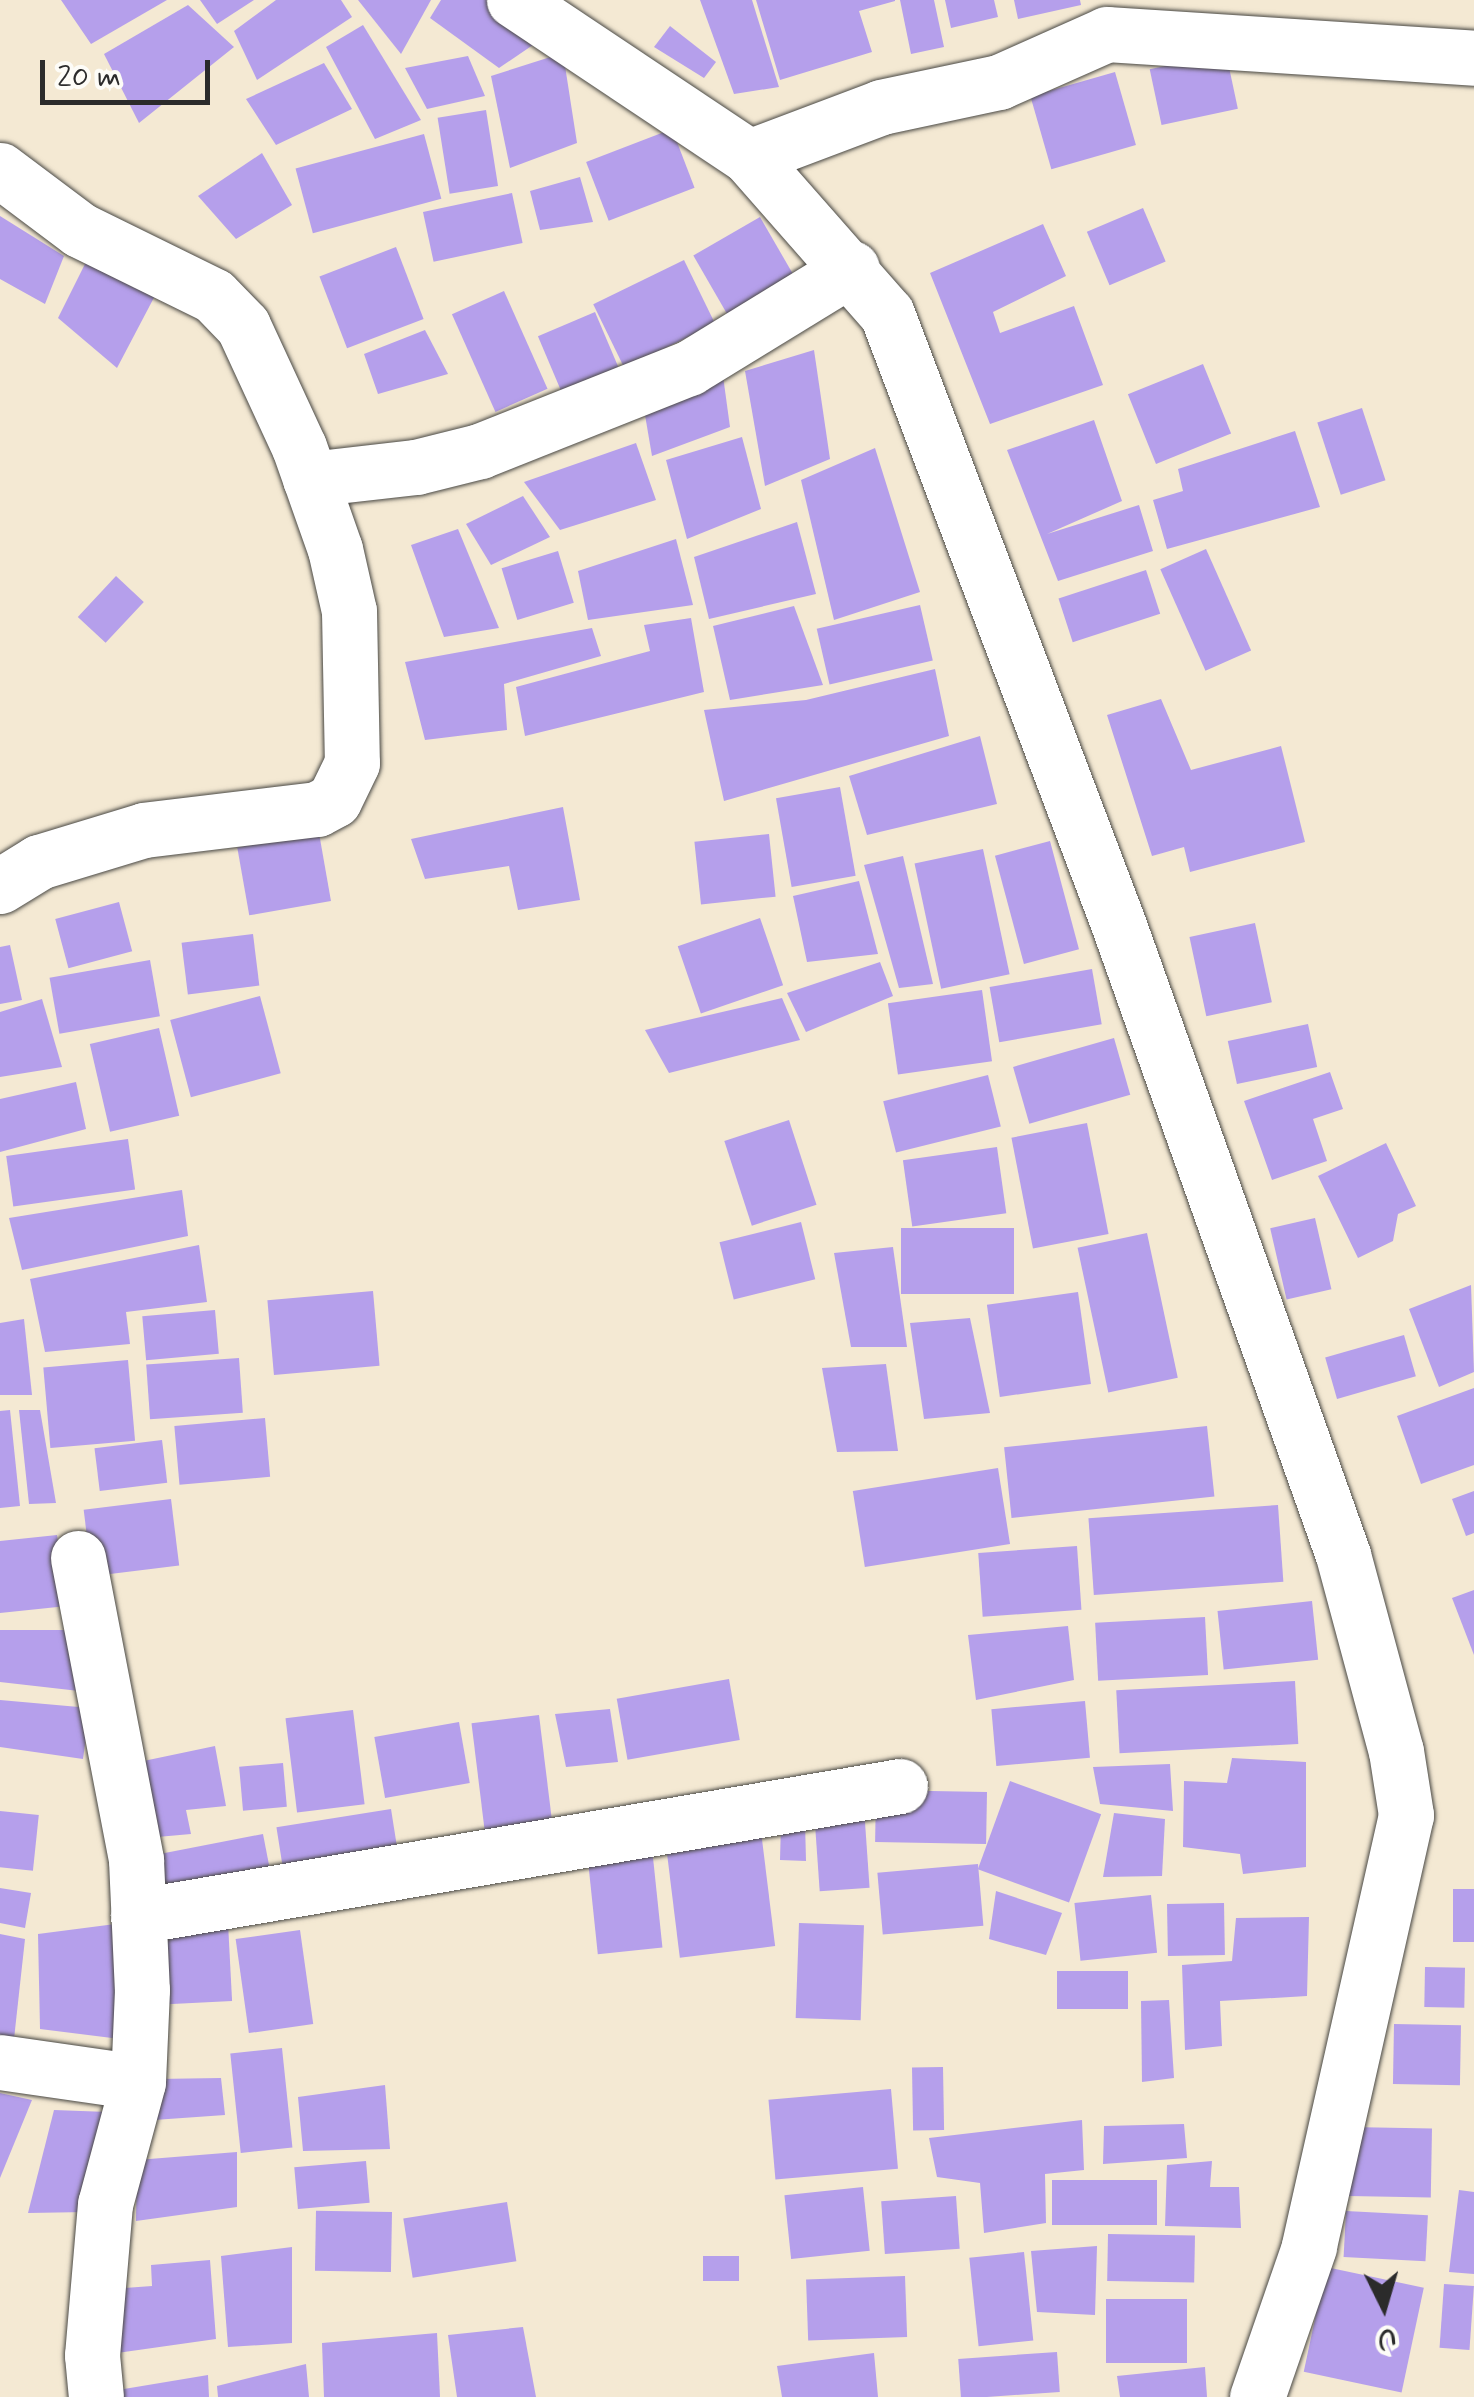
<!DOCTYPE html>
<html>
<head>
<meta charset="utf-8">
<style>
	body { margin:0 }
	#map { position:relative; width:1474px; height:2397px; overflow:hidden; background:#f4e9d3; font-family:Mynerve,sans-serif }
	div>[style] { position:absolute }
	.building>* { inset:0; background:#b59feb; transform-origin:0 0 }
	.roads { filter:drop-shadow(0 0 2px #494844) drop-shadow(0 0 2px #494844) }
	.minor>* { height:55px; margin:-27.5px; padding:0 27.5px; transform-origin:27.5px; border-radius:27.5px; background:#fff }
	span { translate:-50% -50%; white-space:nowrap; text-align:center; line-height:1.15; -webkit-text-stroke:8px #fdfcf7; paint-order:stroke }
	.north { position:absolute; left:1334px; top:2257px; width:100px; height:100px; -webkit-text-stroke:8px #fdfcf7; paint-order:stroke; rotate:175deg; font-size:28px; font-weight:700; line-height:40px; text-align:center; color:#2b2b2b }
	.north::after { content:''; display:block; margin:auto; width:35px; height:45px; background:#2b2b2b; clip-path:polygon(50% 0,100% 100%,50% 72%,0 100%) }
	.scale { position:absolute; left:40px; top:60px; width:170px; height:45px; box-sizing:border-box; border:5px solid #2b2b2b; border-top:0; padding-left:12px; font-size:30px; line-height:35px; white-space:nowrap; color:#2b2b2b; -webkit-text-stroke:8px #fdfcf7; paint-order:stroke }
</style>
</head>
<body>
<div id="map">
	<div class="building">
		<div style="clip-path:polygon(61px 0,167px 0,91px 44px)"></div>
		<div style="clip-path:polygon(200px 0,254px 0,217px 24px)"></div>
		<div style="clip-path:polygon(276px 0,341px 0,352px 17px,257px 80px,234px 31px)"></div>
		<div style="clip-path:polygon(358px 0,431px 0,401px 54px)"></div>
		<div style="clip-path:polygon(441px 0,497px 0,549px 34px,499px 68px,430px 18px)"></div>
		<div style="clip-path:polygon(700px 0,752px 0,779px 87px,734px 94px)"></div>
		<div style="clip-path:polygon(756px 0,895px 0,895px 1px,859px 11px,872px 52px,780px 80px)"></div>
		<div style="clip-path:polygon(900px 0,934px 0,944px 47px,911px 54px)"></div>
		<div style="clip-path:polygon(945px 0,994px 0,998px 17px,951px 28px)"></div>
		<div style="clip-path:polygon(1014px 0,1080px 0,1081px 5px,1018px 19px)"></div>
		<div style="clip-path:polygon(188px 5px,234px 47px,139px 123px,104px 54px)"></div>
		<div style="clip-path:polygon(363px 25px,421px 120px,375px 139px,326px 47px)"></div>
		<div style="clip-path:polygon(670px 26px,716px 62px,704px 78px,654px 47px)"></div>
		<div style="clip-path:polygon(563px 53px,577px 143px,510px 168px,491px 76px)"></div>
		<div style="left:1226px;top:53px;width:57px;height:78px;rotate:78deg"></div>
		<div style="clip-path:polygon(468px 56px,485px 96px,427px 109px,405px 68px)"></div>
		<div style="clip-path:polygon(324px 63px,352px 109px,276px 145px,246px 99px)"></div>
		<div style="left:1115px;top:72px;width:76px;height:88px;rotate:74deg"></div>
		<div style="left:486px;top:110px;width:77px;height:49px;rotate:81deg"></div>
		<div style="left:672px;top:129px;width:63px;height:92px;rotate:69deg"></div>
		<div style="left:424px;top:134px;width:67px;height:133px;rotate:75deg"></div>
		<div style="clip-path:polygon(262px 153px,292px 205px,236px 239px,198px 196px)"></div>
		<div style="clip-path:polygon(580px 177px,593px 222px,540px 230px,530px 191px)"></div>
		<div style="left:512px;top:193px;width:51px;height:91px;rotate:78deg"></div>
		<div style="left:1143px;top:208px;width:58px;height:61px;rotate:67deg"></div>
		<div style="clip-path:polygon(0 216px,64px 256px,45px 304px,0 279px)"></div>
		<div style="left:760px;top:217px;width:78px;height:77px;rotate:60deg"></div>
		<div style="clip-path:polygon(1043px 224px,1066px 276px,993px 312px,1000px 333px,1074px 306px,1103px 385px,990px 424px,930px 273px)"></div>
		<div style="left:396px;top:247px;width:77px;height:82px;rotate:69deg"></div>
		<div style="clip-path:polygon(91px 252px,158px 290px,117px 368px,58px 318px)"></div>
		<div style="left:684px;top:260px;width:71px;height:101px;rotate:64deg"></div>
		<div style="left:504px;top:291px;width:107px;height:57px;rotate:66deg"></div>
		<div style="left:595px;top:312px;width:70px;height:62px;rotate:67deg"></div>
		<div style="clip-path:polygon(425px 330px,448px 374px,378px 394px,364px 354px)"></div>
		<div style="clip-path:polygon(814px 350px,830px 459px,765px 486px,745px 371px)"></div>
		<div style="left:1203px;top:364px;width:75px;height:81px;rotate:68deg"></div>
		<div style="clip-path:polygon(723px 376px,730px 427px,652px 456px,645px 415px)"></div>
		<div style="left:1362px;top:408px;width:76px;height:47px;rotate:72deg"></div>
		<div style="clip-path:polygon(1094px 420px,1122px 501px,1047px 534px,1139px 505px,1153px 551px,1058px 581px,1007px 450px)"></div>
		<div style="clip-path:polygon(1295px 431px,1320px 507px,1167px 549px,1153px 500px,1183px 491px,1178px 469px)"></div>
		<div style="clip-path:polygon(742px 437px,761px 509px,687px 539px,666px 460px)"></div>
		<div style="clip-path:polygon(636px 443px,656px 500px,560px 530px,524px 482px)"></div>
		<div style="clip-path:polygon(875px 448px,920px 592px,834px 620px,801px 480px)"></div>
		<div style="clip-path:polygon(523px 496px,550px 537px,491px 565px,466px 524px)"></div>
		<div style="clip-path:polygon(797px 522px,816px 594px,709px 619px,694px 557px)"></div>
		<div style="clip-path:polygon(458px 529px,499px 628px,444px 637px,411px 545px)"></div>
		<div style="clip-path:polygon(676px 539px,693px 605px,588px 620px,578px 571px)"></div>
		<div style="left:1206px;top:549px;width:111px;height:50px;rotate:66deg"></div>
		<div style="left:558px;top:551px;width:54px;height:59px;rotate:73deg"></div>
		<div style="left:1146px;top:570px;width:46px;height:92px;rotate:72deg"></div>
		<div style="left:116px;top:576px;width:38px;height:56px;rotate:43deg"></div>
		<div style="left:920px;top:605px;width:57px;height:106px;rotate:77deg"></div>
		<div style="clip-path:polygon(794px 606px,823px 685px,730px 700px,713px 626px)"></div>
		<div style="clip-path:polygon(691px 618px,704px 692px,525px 736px,516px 687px,650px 651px,644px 625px)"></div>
		<div style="clip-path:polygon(592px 628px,601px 656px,504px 684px,507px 730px,425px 740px,405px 662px)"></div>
		<div style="clip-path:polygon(935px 669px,949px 736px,724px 801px,704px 710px,806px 700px)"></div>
		<div style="clip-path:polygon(1161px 699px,1191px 770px,1281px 746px,1305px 842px,1190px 872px,1184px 847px,1152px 856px,1107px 715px)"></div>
		<div style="clip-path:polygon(980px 736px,997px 804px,867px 835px,849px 776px)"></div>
		<div style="left:840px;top:787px;width:90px;height:65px;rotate:80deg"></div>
		<div style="clip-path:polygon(563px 807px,580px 900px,518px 910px,509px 866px,425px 879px,411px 839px)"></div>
		<div style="left:319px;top:833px;width:69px;height:83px;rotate:80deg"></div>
		<div style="left:769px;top:834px;width:63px;height:75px;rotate:84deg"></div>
		<div style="left:1050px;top:841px;width:112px;height:57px;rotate:75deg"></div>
		<div style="left:983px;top:849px;width:128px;height:70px;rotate:78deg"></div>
		<div style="clip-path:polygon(903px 856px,933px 984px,899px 988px,864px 865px)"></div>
		<div style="clip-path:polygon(859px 881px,878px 954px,807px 962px,793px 896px)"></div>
		<div style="left:119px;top:902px;width:51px;height:66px;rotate:75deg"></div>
		<div style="left:760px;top:918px;width:71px;height:87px;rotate:71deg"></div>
		<div style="left:1255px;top:923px;width:81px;height:67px;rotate:78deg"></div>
		<div style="left:253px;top:934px;width:52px;height:72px;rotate:83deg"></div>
		<div style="clip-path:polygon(10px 945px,22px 1000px,0 1004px,0 947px)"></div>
		<div style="left:150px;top:960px;width:57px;height:102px;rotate:80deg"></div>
		<div style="clip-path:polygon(880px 962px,893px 996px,806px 1032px,787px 993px)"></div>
		<div style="left:1092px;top:969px;width:56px;height:104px;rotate:80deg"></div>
		<div style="left:982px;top:990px;width:72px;height:95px;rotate:82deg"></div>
		<div style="left:260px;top:996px;width:80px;height:93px;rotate:75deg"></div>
		<div style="clip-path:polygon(782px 998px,800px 1040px,669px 1073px,645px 1030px)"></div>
		<div style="clip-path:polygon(42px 999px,62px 1067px,0 1077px,0 1012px)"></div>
		<div style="left:1308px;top:1024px;width:44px;height:82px;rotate:78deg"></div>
		<div style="left:159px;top:1028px;width:90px;height:71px;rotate:77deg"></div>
		<div style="left:1114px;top:1038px;width:59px;height:105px;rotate:74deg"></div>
		<div style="clip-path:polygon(1330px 1072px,1343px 1109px,1313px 1119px,1327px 1161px,1272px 1180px,1244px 1101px)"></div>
		<div style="left:988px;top:1075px;width:53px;height:108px;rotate:76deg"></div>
		<div style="clip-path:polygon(76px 1082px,86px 1129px,0 1152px,0 1099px)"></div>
		<div style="left:789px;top:1120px;width:89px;height:68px;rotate:72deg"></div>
		<div style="left:1087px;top:1123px;width:113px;height:77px;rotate:79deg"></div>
		<div style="left:128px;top:1139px;width:51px;height:123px;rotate:82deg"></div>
		<div style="clip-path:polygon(1386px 1143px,1416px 1206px,1398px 1214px,1393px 1241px,1358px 1258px,1318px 1176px)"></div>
		<div style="left:997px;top:1147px;width:67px;height:95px;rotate:82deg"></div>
		<div style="clip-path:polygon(182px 1190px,188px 1236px,22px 1270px,9px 1218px)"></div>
		<div style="left:1315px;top:1218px;width:73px;height:46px;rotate:77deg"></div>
		<div style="left:801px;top:1222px;width:59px;height:84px;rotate:76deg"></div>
		<div style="left:1014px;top:1228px;width:66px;height:113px;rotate:90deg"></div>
		<div style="left:1147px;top:1233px;width:148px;height:71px;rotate:78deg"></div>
		<div style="clip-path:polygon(199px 1245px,207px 1302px,126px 1312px,130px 1344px,45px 1352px,30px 1279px)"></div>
		<div style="clip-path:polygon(893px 1247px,907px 1347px,851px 1347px,834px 1253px)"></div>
		<div style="clip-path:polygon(1471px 1285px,1474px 1372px,1439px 1387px,1409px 1309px)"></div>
		<div style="left:373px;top:1291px;width:75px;height:106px;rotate:85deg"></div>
		<div style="left:1078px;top:1292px;width:93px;height:92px;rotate:82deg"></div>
		<div style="left:215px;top:1310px;width:44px;height:73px;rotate:85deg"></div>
		<div style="clip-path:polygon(970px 1318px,990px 1413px,924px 1419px,910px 1323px)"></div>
		<div style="clip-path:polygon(24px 1319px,32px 1395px,0 1395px,0 1323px)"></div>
		<div style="left:1404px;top:1335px;width:43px;height:82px;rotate:74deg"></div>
		<div style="left:239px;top:1358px;width:55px;height:93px;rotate:86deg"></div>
		<div style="left:128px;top:1360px;width:81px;height:85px;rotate:85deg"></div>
		<div style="clip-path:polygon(886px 1364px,898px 1451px,837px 1452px,822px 1368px)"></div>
		<div style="clip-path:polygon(1474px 1388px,1474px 1465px,1421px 1484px,1397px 1416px)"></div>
		<div style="clip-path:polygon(10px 1410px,20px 1506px,0 1508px,0 1411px)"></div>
		<div style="clip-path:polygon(19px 1410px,40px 1410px,56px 1503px,29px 1504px)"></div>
		<div style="left:265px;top:1418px;width:59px;height:91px;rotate:85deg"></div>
		<div style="left:1207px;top:1426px;width:71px;height:204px;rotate:84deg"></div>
		<div style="left:162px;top:1440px;width:43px;height:68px;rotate:83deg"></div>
		<div style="left:998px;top:1468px;width:77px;height:147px;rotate:81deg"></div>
		<div style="clip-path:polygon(1474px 1491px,1474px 1533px,1466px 1536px,1452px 1499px)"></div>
		<div style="left:171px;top:1499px;width:67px;height:88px;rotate:83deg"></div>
		<div style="left:1278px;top:1505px;width:77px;height:190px;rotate:86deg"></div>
		<div style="clip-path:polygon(57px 1535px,67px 1606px,0 1613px,0 1541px)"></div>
		<div style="left:1077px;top:1546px;width:64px;height:99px;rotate:86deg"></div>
		<div style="clip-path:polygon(1474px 1590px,1474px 1655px,1452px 1598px)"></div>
		<div style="left:1312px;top:1601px;width:59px;height:95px;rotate:84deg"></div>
		<div style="left:1205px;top:1617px;width:58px;height:110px;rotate:87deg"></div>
		<div style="clip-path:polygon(1068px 1626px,1074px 1680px,976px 1700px,968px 1635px)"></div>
		<div style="clip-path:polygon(0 1630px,73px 1630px,79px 1691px,0 1682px)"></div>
		<div style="left:729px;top:1679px;width:62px;height:114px;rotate:80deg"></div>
		<div style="left:1295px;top:1681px;width:63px;height:179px;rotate:87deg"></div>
		<div style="clip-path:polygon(0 1700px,90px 1708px,83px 1759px,0 1747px)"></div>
		<div style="left:1085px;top:1701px;width:57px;height:94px;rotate:85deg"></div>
		<div style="clip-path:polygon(610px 1709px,618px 1762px,566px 1767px,555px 1714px)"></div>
		<div style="left:353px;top:1710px;width:95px;height:68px;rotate:83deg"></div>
		<div style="left:539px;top:1715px;width:114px;height:68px;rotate:83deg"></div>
		<div style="left:459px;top:1722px;width:62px;height:86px;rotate:80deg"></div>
		<div style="clip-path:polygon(215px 1746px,226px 1806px,186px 1810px,191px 1834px,146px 1838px,134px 1763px)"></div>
		<div style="clip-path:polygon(1232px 1758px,1306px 1762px,1306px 1867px,1243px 1874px,1240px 1854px,1183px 1847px,1184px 1781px,1227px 1783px)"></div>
		<div style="left:283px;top:1763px;width:44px;height:44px;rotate:85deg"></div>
		<div style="clip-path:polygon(1170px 1764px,1173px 1811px,1100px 1804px,1093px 1767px)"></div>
		<div style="left:1010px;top:1781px;width:97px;height:94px;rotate:20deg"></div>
		<div style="left:987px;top:1792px;width:52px;height:111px;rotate:91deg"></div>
		<div style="left:864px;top:1808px;width:80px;height:50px;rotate:86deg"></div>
		<div style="left:391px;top:1809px;width:50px;height:116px;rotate:81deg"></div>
		<div style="left:0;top:1811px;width:39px;height:56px;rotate:6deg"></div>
		<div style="clip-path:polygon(1114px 1813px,1165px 1819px,1162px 1876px,1103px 1877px)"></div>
		<div style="clip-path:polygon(805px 1821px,806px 1861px,780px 1860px,781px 1823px)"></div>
		<div style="left:760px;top:1823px;width:124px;height:96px;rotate:83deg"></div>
		<div style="left:263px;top:1834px;width:41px;height:121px;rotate:79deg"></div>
		<div style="left:652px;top:1848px;width:100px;height:65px;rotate:84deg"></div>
		<div style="left:978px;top:1864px;width:62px;height:101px;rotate:85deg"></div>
		<div style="clip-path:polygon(0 1888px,31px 1893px,25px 1928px,0 1923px)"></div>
		<div style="left:1453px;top:1889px;width:21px;height:53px"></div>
		<div style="clip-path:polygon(996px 1891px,1062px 1913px,1046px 1955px,989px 1939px)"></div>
		<div style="left:1151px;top:1895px;width:58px;height:77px;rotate:84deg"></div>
		<div style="left:1224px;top:1903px;width:52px;height:57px;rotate:89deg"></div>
		<div style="clip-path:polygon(1309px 1917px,1307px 1996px,1220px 2001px,1222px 2046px,1185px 2050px,1182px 1965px,1232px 1961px,1236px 1918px)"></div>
		<div style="clip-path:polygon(123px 1923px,120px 2039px,40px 2029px,38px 1934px)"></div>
		<div style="left:228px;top:1923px;width:78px;height:80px;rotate:87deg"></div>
		<div style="left:799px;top:1923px;width:65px;height:95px;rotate:2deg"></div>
		<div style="left:300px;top:1930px;width:95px;height:65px;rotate:82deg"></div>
		<div style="clip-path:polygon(0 1934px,25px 1939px,14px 2039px,0 2038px)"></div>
		<div style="left:1425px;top:1967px;width:40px;height:40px;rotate:1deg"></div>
		<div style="left:1057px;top:1971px;width:71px;height:38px"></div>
		<div style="clip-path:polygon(1169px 2000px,1174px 2078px,1142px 2082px,1141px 2001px)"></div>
		<div style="left:1394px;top:2024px;width:67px;height:60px;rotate:1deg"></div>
		<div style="left:282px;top:2048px;width:100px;height:52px;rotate:84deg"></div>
		<div style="left:943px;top:2067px;width:63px;height:31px;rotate:89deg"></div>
		<div style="clip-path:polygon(221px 2078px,225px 2115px,154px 2120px,156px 2079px)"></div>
		<div style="clip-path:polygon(385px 2085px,390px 2149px,303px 2151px,298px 2097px)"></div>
		<div style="left:891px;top:2089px;width:80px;height:123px;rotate:85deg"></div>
		<div style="clip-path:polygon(0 2093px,32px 2100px,0 2178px)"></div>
		<div style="clip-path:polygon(54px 2110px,108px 2112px,87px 2212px,28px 2213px)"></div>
		<div style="clip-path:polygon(1082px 2120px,1084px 2170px,1045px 2174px,1046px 2223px,984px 2233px,980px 2183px,937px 2177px,929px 2138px)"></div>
		<div style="clip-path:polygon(1184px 2124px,1187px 2158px,1103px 2164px,1104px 2126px)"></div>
		<div style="left:1350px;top:2127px;width:82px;height:69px;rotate:1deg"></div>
		<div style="clip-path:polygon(237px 2152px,237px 2207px,136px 2221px,137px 2160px)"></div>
		<div style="left:366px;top:2161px;width:42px;height:72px;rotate:85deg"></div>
		<div style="clip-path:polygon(1212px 2161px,1210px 2187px,1239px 2187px,1241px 2228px,1165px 2226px,1167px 2165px)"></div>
		<div style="left:1052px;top:2180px;width:105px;height:45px"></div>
		<div style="left:863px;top:2187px;width:64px;height:79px;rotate:84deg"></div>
		<div style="clip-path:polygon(1459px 2190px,1474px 2192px,1474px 2274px,1449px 2272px)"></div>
		<div style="left:956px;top:2196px;width:53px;height:75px;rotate:86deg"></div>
		<div style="left:507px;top:2202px;width:60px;height:105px;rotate:81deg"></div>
		<div style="left:1346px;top:2211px;width:82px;height:46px;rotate:3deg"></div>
		<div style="left:392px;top:2212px;width:60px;height:76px;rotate:91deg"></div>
		<div style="left:1108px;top:2234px;width:87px;height:47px;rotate:1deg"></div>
		<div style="clip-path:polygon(1097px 2246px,1095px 2315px,1037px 2312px,1031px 2251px)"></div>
		<div style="clip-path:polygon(292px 2247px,292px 2343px,228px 2347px,221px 2256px)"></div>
		<div style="left:1024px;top:2252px;width:89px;height:55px;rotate:84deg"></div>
		<div style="left:739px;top:2256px;width:25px;height:36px;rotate:90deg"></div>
		<div style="clip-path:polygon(210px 2260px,216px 2339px,110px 2354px,111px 2289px,152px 2286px,151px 2265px)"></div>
		<div style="left:1326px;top:2267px;width:100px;height:107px;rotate:12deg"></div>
		<div style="left:905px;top:2276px;width:61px;height:99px;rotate:88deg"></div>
		<div style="left:1444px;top:2284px;width:30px;height:64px;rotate:4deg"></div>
		<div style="left:1187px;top:2299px;width:64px;height:81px;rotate:90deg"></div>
		<div style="clip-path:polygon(523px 2327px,536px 2397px,457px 2397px,448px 2335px)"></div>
		<div style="clip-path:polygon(437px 2333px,440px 2397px,324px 2397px,322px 2343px)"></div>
		<div style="left:1057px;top:2352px;width:40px;height:99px;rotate:86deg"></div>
		<div style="clip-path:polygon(874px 2353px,878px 2397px,782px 2397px,777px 2366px)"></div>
		<div style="clip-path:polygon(306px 2364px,309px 2397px,218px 2397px,217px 2386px)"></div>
		<div style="clip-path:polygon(1205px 2367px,1207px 2397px,1120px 2397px,1117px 2376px)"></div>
		<div style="clip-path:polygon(208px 2375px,209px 2397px,107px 2397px,106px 2392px)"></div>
	</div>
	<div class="roads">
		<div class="minor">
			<div style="left:514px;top:0;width:283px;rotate:33.7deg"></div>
			<div style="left:749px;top:157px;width:209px;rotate:48.7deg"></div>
			<div style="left:887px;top:314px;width:651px;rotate:69.23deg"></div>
			<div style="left:1118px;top:923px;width:671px;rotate:70.4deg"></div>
			<div style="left:1343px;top:1555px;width:203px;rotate:74.9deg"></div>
			<div style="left:1396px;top:1751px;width:65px;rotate:81.1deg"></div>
			<div style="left:1406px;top:1815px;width:443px;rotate:102.7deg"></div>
			<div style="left:1309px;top:2247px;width:159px;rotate:109.1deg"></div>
			<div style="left:749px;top:157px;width:141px;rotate:-20.7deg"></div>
			<div style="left:881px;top:107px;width:121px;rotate:-12deg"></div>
			<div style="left:999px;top:82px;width:118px;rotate:-24deg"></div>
			<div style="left:1107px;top:34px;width:368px;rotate:3.7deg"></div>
			<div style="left:0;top:170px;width:100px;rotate:36.9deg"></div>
			<div style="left:80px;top:230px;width:149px;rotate:26.2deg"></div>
			<div style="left:214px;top:296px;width:42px;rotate:46deg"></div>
			<div style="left:243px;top:326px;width:133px;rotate:65.2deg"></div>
			<div style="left:299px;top:447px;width:108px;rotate:70.6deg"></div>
			<div style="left:335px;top:549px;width:64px;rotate:77.3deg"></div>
			<div style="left:349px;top:611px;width:152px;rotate:88.9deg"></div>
			<div style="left:352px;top:763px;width:41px;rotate:115.9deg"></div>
			<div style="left:334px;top:800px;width:19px;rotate:152deg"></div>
			<div style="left:317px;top:809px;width:174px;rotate:173.1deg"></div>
			<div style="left:144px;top:830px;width:110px;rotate:163.1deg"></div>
			<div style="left:39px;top:862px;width:46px;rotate:148.4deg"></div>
			<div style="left:310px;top:479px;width:107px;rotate:-6.5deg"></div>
			<div style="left:416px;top:467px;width:66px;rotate:-14deg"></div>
			<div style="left:480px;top:451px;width:225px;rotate:-21.7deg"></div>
			<div style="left:689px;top:368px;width:191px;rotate:-31.5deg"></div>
			<div style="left:78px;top:1558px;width:308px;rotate:79.1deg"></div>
			<div style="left:136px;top:1860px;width:130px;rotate:87.4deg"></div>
			<div style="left:142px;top:1990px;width:92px;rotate:92.5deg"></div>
			<div style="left:138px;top:2082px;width:126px;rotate:105.1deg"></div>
			<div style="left:105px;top:2204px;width:152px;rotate:94.9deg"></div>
			<div style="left:92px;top:2355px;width:42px;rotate:84.6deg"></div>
			<div style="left:138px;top:1916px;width:773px;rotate:-9.68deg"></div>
			<div style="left:0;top:2062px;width:139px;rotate:8.2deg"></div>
		</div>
	</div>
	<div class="north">U</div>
	<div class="scale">20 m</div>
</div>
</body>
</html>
